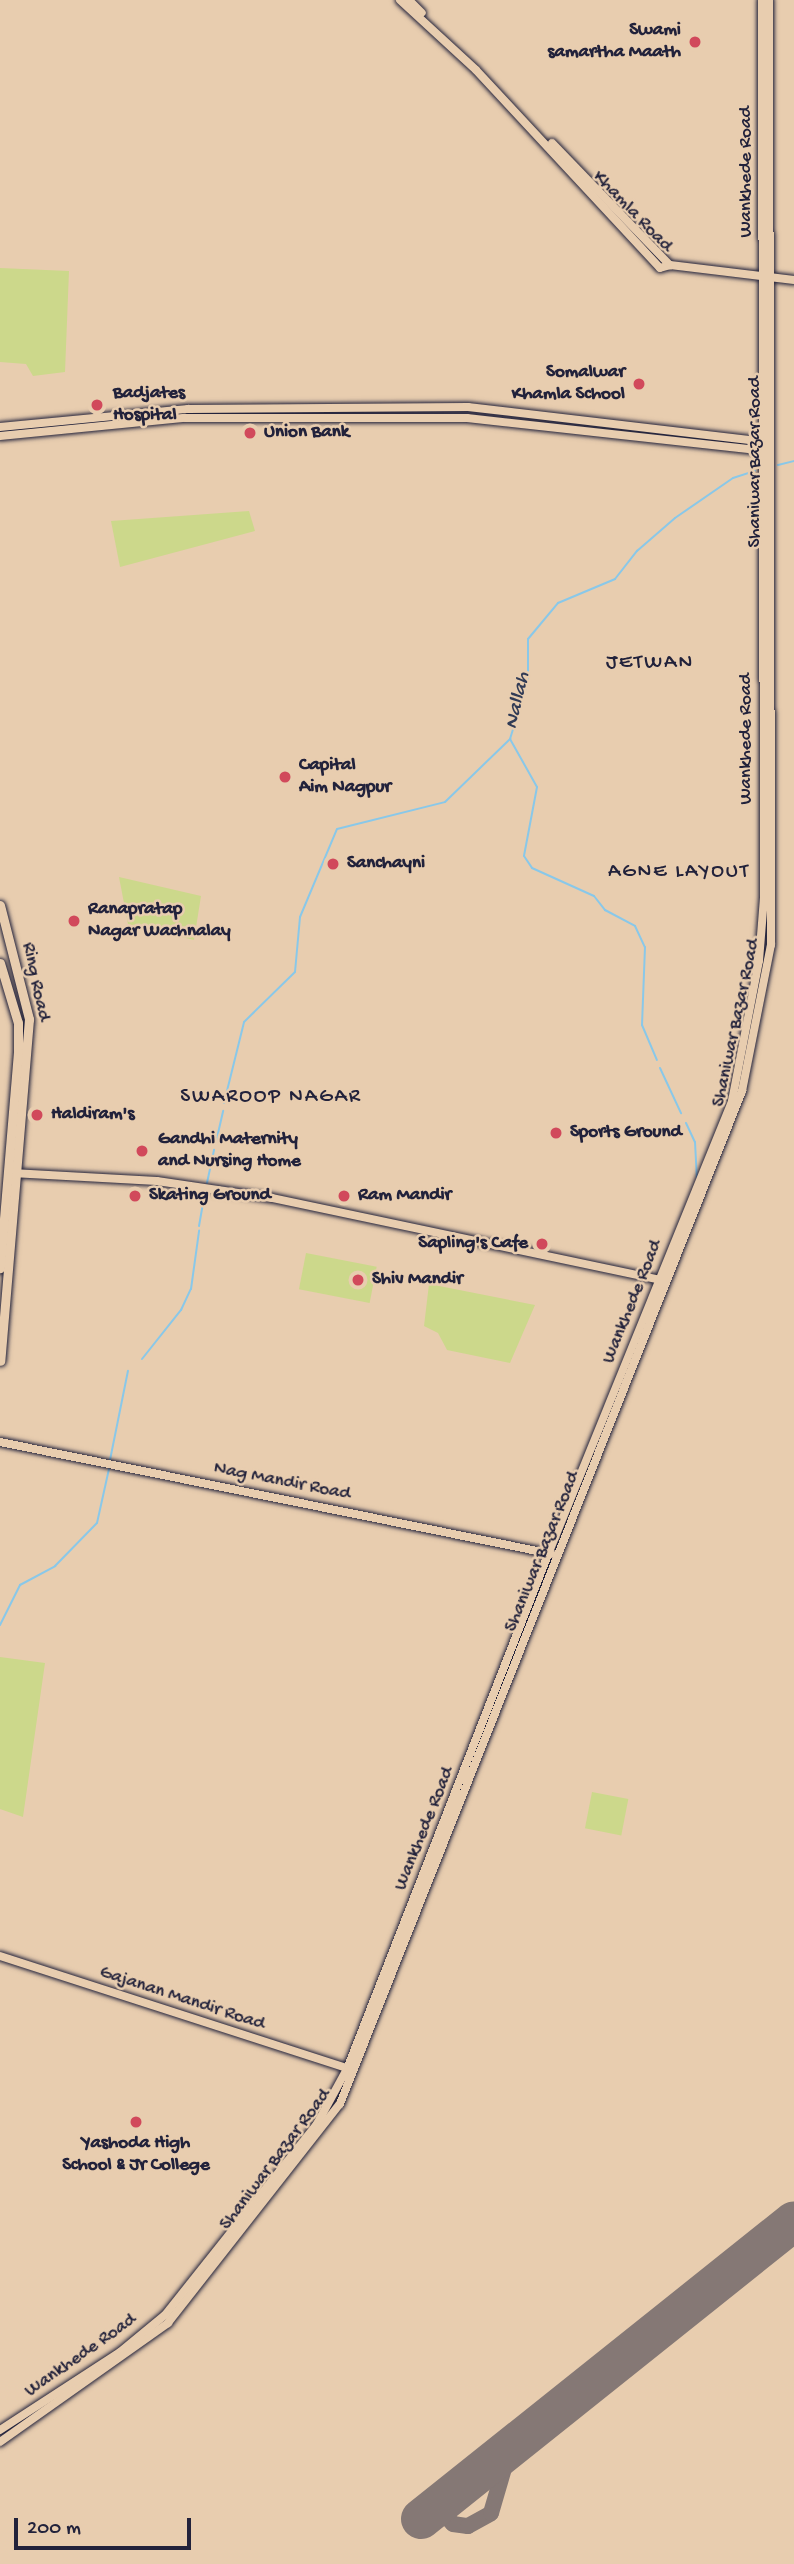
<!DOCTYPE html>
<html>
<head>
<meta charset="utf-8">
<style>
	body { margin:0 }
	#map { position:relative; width:794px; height:2564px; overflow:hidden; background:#e8cdaf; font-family:"Gochi Hand",sans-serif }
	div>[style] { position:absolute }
	.green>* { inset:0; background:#ccd88b; transform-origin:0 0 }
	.stream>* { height:2px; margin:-1px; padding:0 1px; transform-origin:1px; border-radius:1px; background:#89c8e9 }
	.taxiway>* { height:16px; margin:-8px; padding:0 8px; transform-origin:8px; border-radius:8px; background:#857875 }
	.runway>* { height:40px; margin:-20px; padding:0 20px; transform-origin:20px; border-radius:20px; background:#857875 }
	.roads { filter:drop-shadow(0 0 2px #22223b) drop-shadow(0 0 2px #22223b) }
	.secondary>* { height:8px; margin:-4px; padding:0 4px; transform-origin:4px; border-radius:4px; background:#e8cdaf }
	.primary>* { height:9px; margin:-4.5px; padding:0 4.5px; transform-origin:4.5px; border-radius:4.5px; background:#e8cdaf }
	.dots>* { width:19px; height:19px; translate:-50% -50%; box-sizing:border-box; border:4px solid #e8cdaf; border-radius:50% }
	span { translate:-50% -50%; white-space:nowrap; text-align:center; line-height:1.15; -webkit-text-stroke:5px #e8cdaf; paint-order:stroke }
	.poi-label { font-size:19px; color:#22223b; font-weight:700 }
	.right { translate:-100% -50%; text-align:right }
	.left { translate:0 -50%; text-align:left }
	.street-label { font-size:19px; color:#22223b }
	.neighbourhood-label { font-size:21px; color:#22223b; letter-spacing:2px }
	.water-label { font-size:21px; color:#313b55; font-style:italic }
	.scale { position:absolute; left:14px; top:2518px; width:177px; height:32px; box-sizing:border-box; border:4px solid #22223b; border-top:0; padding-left:9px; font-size:21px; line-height:24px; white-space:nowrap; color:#22223b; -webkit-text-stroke:5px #e8cdaf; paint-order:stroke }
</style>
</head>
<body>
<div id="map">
	<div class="green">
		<div style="clip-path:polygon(0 268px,69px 271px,65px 372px,33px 376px,26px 364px,0 362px)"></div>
		<div style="clip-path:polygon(249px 511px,255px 531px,120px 567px,111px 521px)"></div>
		<div style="clip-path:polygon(119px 877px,201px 896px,194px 940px,128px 924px)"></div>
		<div style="left:306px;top:1253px;width:72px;height:37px;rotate:11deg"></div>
		<div style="clip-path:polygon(429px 1284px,535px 1305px,510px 1363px,447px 1350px,438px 1333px,424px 1326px)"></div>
		<div style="clip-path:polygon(0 1657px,45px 1663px,23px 1817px,0 1809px)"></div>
		<div style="left:592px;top:1792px;width:37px;height:37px;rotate:11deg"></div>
	</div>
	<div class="stream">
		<div style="left:778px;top:465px;width:16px;rotate:-14deg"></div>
		<div style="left:510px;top:739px;width:55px;rotate:60.6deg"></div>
		<div style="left:537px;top:787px;width:70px;rotate:100.7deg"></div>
		<div style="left:524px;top:856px;width:14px;rotate:56deg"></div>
		<div style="left:532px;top:868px;width:68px;rotate:24.3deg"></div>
		<div style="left:594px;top:896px;width:18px;rotate:52deg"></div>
		<div style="left:605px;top:910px;width:34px;rotate:28deg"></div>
		<div style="left:635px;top:926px;width:23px;rotate:65deg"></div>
		<div style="left:645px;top:947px;width:78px;rotate:92.2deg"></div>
		<div style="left:642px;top:1025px;width:38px;rotate:67deg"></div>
		<div style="left:660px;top:1068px;width:50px;rotate:65deg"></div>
		<div style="left:224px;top:1103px;width:83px;rotate:-76.1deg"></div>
		<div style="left:244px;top:1022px;width:71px;rotate:-44.4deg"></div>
		<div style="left:295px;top:972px;width:55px;rotate:-84.8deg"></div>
		<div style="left:300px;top:917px;width:95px;rotate:-67.2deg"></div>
		<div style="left:337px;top:829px;width:111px;rotate:-14deg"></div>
		<div style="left:445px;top:802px;width:91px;rotate:-44.1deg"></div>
		<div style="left:510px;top:739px;width:61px;rotate:-72.8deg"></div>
		<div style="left:528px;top:681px;width:42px;rotate:-90deg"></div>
		<div style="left:528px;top:639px;width:47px;rotate:-50.2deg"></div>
		<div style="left:558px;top:603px;width:62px;rotate:-22.8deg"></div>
		<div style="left:615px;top:579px;width:36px;rotate:-52deg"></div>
		<div style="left:637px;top:551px;width:50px;rotate:-41deg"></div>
		<div style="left:675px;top:518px;width:70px;rotate:-34.6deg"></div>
		<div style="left:733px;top:478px;width:23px;rotate:-18deg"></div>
		<div style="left:686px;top:1123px;width:21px;rotate:65deg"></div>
		<div style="left:695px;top:1142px;width:36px;rotate:87deg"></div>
		<div style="left:216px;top:1142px;width:32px;rotate:-77deg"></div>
		<div style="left:207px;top:1183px;width:34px;rotate:-78deg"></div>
		<div style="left:199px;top:1226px;width:34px;rotate:-80deg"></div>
		<div style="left:142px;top:1359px;width:63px;rotate:-51.5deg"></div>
		<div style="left:181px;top:1310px;width:23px;rotate:-65deg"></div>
		<div style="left:191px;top:1289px;width:59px;rotate:-82.1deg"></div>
		<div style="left:110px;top:1460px;width:91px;rotate:-78.6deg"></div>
		<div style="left:0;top:1625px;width:45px;rotate:-63.4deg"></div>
		<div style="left:20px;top:1585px;width:40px;rotate:-28deg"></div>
		<div style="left:55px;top:1566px;width:60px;rotate:-45.7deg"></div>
		<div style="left:97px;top:1523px;width:55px;rotate:-77.5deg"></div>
	</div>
	<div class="taxiway">
		<div style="left:468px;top:2481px;width:19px;rotate:174deg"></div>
		<div style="left:449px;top:2483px;width:14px;rotate:129deg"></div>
		<div style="left:440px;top:2494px;width:16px;rotate:90deg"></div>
		<div style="left:440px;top:2510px;width:19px;rotate:47deg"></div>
		<div style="left:453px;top:2524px;width:15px;rotate:8deg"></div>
		<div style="left:468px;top:2526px;width:26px;rotate:-29deg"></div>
		<div style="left:491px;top:2513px;width:68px;rotate:-73.7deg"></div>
	</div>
	<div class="runway">
		<div style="left:421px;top:2519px;width:477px;rotate:-38.6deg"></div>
	</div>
	<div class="roads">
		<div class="secondary">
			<div style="left:400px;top:0;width:103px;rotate:42.6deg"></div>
			<div style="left:476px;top:70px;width:270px;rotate:47.1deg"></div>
			<div style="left:660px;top:268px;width:10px;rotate:-17deg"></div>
			<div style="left:670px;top:265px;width:125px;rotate:6.9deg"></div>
			<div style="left:409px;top:0;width:18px;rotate:45deg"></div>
			<div style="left:552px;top:143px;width:170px;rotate:46deg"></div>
			<div style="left:0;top:427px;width:189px;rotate:-5.5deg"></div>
			<div style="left:188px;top:409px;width:280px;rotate:-0.4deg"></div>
			<div style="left:468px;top:407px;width:298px;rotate:6.7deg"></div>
			<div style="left:0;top:436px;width:186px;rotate:-5.6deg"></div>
			<div style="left:185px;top:418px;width:282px"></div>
			<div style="left:467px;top:418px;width:299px;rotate:6.3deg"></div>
			<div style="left:12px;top:1173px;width:145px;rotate:3.2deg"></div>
			<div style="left:157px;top:1181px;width:116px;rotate:8.4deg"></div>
			<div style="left:272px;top:1198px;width:394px;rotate:11.9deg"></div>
			<div style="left:0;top:1442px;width:563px;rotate:11.47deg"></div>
			<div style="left:0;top:1956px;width:370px;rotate:17.9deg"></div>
			<div style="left:0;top:2430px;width:143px;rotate:-33deg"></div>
			<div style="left:120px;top:2352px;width:58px;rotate:-39.4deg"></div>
			<div style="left:165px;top:2315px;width:244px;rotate:-51.5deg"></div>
			<div style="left:317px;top:2124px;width:63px;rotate:-61.4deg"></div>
			<div style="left:347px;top:2069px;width:555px;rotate:-68.66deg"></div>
			<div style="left:549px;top:1552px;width:487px;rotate:-67.9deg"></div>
			<div style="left:732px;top:1101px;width:143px;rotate:-79.1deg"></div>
			<div style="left:759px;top:961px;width:63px;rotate:-85.5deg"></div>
			<div style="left:764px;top:898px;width:898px;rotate:-90.13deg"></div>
			<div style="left:0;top:2442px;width:206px;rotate:-35.3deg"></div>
			<div style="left:168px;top:2323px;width:278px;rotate:-51.9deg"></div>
			<div style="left:340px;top:2104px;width:1090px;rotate:-68.35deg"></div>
			<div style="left:742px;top:1091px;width:149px;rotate:-78.8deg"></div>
			<div style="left:771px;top:945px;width:945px;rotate:-90.12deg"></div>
		</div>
		<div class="primary">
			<div style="left:0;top:905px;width:118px;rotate:75.7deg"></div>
			<div style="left:29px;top:1019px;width:343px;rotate:94.8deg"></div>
			<div style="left:0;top:963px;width:63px;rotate:73.3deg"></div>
			<div style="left:18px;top:1023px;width:29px;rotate:90deg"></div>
			<div style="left:18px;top:1052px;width:217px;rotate:94.8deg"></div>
		</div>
	</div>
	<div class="dots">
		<div style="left:695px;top:42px;background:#d1495b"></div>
		<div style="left:639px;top:384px;background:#d1495b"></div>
		<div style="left:97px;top:405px;background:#d1495b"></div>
		<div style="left:250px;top:433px;background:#d1495b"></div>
		<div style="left:285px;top:777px;background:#d1495b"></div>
		<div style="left:333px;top:864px;background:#d1495b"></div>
		<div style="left:74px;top:921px;background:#d1495b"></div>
		<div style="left:37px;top:1115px;background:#d1495b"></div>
		<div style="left:556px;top:1133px;background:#d1495b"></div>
		<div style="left:142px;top:1151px;background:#d1495b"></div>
		<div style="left:135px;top:1196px;background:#d1495b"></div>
		<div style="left:344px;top:1196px;background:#d1495b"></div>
		<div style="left:542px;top:1244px;background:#d1495b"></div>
		<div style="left:358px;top:1280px;background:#d1495b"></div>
		<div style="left:136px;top:2122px;background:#d1495b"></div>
	</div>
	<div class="poi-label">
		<span class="right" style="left:681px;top:42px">Swami<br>samartha Maath</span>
		<span class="right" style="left:625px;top:384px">Somalwar<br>Khamla School</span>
		<span class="left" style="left:113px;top:405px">Badjates<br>Hospital</span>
		<span class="left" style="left:264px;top:433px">Union Bank</span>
		<span class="left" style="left:299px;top:777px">Capital<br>Aim Nagpur</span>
		<span class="left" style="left:347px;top:864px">Sanchayni</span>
		<span class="left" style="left:88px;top:921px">Ranapratap<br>Nagar Wachnalay</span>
		<span class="left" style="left:51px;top:1115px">Haldiram's</span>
		<span class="left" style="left:570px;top:1133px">Sports Ground</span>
		<span class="left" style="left:158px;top:1151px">Gandhi Maternity<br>and Nursing Home</span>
		<span class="left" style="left:149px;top:1196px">Skating Ground</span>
		<span class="left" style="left:358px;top:1196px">Ram Mandir</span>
		<span class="right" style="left:528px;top:1244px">Sapling's Cafe</span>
		<span class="left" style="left:372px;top:1280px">Shiv Mandir</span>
		<span style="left:136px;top:2155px">Yashoda High<br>School &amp; Jr College</span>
	</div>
	<div class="street-label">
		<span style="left:747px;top:172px;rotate:-90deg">Wankhede Road</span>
		<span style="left:632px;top:212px;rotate:46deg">Khamla Road</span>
		<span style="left:756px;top:462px;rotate:-90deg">Shaniwar Bazar Road</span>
		<span style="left:747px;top:739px;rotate:-90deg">Wankhede Road</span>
		<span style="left:35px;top:982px;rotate:78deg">Ring Road</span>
		<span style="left:737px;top:1023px;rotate:-78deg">Shaniwar Bazar Road</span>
		<span style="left:633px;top:1302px;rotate:-68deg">Wankhede Road</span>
		<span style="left:282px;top:1482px;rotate:11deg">Nag Mandir Road</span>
		<span style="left:543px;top:1552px;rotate:-68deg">Shaniwar Bazar Road</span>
		<span style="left:425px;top:1829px;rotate:-68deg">Wankhede Road</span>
		<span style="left:182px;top:1999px;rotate:18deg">Gajanan Mandir Road</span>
		<span style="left:276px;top:2160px;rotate:-53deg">Shaniwar Bazar Road</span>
		<span style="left:81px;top:2356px;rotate:-35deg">Wankhede Road</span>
	</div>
	<div class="neighbourhood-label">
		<span style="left:650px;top:664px">JETWAN</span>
		<span style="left:679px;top:873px">AGNE LAYOUT</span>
		<span style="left:271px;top:1098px">SWAROOP NAGAR</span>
	</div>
	<div class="water-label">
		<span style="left:519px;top:701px;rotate:-77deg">Nallah</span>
	</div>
	<div class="scale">200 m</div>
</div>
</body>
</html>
